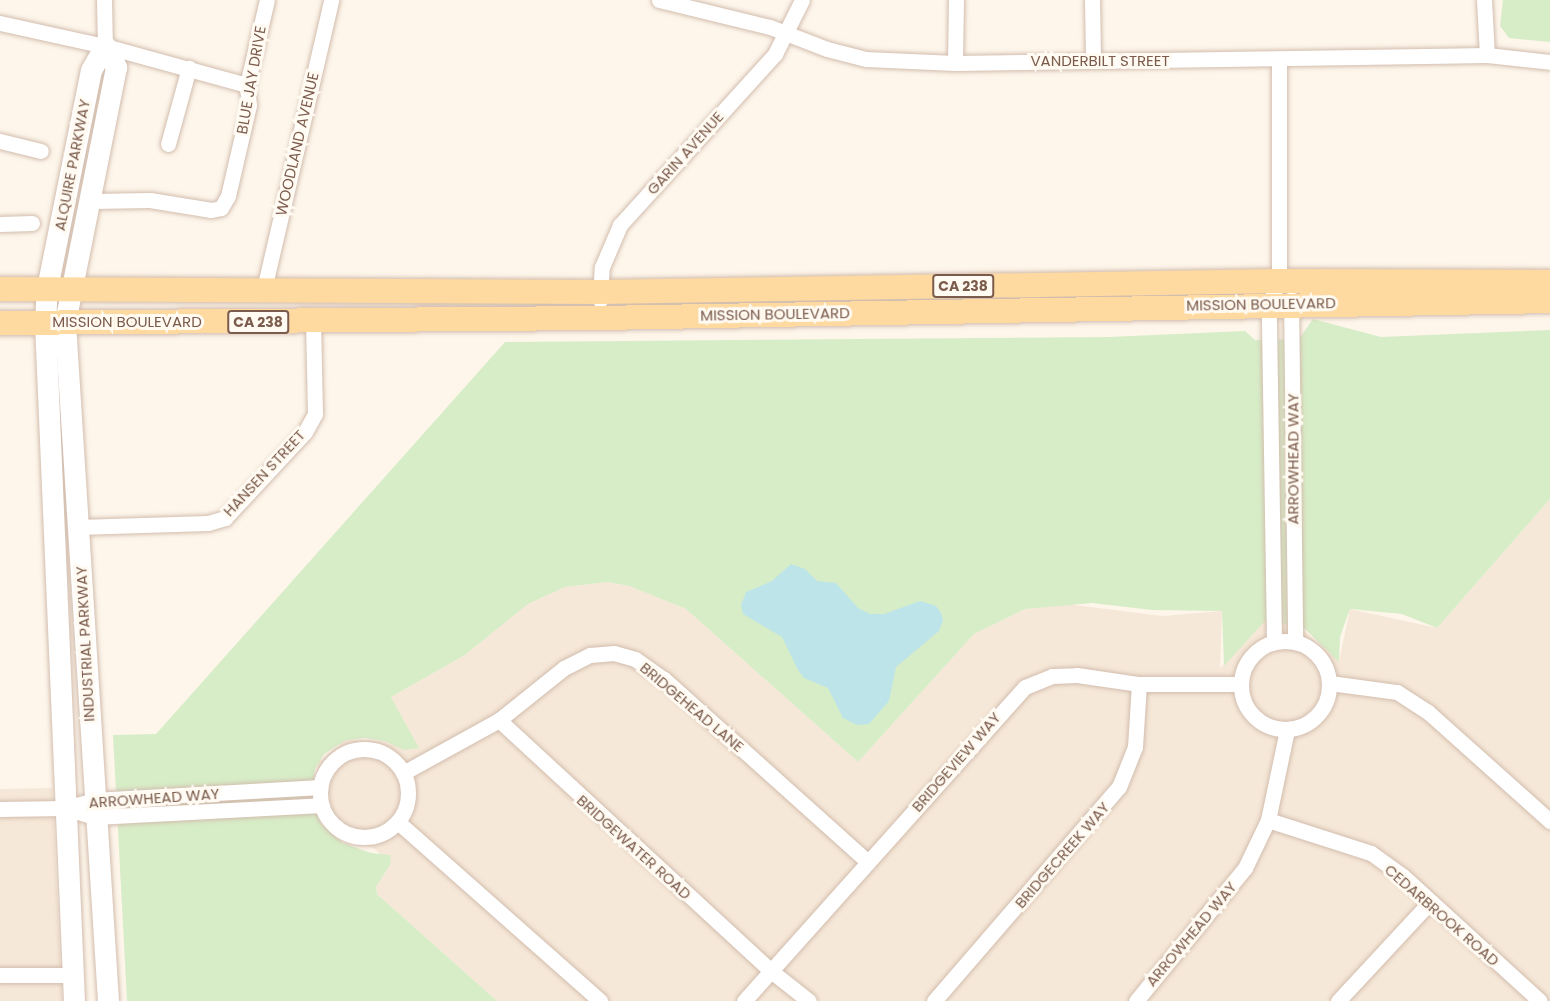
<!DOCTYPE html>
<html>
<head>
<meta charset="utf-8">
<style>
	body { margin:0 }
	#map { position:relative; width:1550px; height:1001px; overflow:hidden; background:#fef6eb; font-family:Poppins,sans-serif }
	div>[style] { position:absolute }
	.residential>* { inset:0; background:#f6e8d8 }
	.green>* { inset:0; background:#d7edc7 }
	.water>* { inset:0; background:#bde4e9 }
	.roads { filter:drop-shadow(0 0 2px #d2bdae) drop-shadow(0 0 2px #d2bdae) }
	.street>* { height:15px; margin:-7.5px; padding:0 7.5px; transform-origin:7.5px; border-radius:7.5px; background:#fff }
	.street>.ring { margin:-7.5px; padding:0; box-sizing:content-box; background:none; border:15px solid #fff; border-radius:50% }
	.secondary>* { height:21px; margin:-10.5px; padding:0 10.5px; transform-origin:10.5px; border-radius:10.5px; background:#fff }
	.primary>* { height:24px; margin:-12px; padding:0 12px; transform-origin:12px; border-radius:12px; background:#fedaa1 }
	span { translate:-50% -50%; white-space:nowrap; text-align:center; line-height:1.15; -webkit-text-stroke:6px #fffaf2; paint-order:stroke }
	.shield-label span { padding:2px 4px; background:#fffaf2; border:2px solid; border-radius:4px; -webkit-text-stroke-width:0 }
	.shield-label { font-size:14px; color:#7b5b4b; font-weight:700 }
	.street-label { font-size:15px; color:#7b5b4b }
</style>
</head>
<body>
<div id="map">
	<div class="residential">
		<div style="clip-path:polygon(1550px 499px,1550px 1001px,497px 1001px,377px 894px,376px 887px,390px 865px,375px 849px,330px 832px,311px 801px,319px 762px,346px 739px,385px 741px,418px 747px,391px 697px,465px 655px,528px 604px,565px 587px,607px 582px,629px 586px,686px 609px,858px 762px,974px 634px,1025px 609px,1067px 604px,1162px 616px,1222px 611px,1220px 668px,1268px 617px,1300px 628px,1339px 661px,1350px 609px,1437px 628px)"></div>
		<div style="clip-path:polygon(52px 788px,62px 1001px,0 1001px,0 789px)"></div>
	</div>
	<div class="green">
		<div style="clip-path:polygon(1503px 0,1550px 0,1550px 42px,1509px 38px,1500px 26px)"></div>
		<div style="clip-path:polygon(1313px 319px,1381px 337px,1550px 330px,1550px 499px,1437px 628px,1402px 614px,1350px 609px,1340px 637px,1339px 662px,1301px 625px,1264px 622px,1224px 666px,1222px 611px,1152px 610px,1092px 603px,1025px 609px,974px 634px,858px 762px,686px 609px,629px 586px,607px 582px,565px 587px,528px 604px,465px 655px,391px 697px,419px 748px,404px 750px,385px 741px,365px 738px,346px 740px,324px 754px,315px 769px,311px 801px,322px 825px,343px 843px,371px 853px,391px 855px,390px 865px,376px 887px,377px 894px,497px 1001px,127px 1001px,113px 735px,156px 734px,505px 342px,1108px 337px,1245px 331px,1255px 340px,1299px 339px)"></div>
	</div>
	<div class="water">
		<div style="clip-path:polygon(791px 564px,805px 569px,817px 581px,836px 583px,858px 608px,870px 614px,884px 614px,920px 601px,936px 606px,941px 613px,943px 621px,939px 631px,896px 667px,889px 701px,869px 724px,857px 725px,843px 718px,828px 688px,804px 678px,798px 670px,782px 637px,743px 614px,741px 605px,746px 592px,772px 581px)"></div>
	</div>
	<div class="roads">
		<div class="street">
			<div style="left:104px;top:0;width:46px;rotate:88.8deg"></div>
			<div style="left:659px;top:0;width:114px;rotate:13.7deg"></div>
			<div style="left:770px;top:27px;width:61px;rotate:21.1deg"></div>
			<div style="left:827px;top:49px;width:40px;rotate:14.4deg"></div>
			<div style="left:866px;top:59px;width:89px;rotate:2.6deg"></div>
			<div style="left:955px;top:63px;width:532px;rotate:-0.86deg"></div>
			<div style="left:1487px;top:55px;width:63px;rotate:6.3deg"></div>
			<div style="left:1092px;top:0;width:60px;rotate:89deg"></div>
			<div style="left:1484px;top:0;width:55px;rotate:86.9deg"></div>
			<div style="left:0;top:23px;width:107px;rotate:12.4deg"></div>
			<div style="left:105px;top:46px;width:147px;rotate:15.4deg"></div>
			<div style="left:955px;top:63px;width:63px;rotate:-89.1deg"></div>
			<div style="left:0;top:141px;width:42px;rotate:13.7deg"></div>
			<div style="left:168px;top:144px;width:79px;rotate:-74.6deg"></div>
			<div style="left:92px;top:201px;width:58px;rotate:-1deg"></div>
			<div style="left:150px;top:200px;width:62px;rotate:9.3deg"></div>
			<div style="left:211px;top:210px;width:10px;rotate:-11deg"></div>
			<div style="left:221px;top:208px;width:14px;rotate:-60deg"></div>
			<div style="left:228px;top:196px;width:93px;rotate:-77deg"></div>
			<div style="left:249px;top:105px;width:20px;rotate:-96deg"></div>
			<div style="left:247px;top:85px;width:87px;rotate:-76.8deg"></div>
			<div style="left:0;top:224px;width:32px;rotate:-2deg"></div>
			<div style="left:264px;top:289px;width:297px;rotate:-76.9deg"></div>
			<div style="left:1291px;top:299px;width:342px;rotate:89.3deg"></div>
			<div style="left:600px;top:300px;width:33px;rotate:-87deg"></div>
			<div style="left:602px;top:267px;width:46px;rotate:-66.8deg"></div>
			<div style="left:620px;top:225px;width:231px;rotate:-47.8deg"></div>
			<div style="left:775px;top:54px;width:60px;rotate:-63.4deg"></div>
			<div style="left:78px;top:527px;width:130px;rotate:-1.8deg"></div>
			<div style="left:208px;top:523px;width:18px;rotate:-16deg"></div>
			<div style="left:225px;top:518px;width:117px;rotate:-47.1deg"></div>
			<div style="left:305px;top:432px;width:21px;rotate:-61deg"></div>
			<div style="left:315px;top:414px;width:93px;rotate:-91.2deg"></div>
			<div class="ring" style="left:1241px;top:641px;width:73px;height:73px"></div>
			<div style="left:1274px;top:641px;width:337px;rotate:-90.9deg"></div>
			<div style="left:1269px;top:304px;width:25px;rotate:-67deg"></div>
			<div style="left:1279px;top:281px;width:221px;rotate:-90deg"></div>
			<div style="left:1330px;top:683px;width:68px;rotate:7.7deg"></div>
			<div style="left:1397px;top:692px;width:37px;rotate:33deg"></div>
			<div style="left:1428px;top:712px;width:164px;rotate:41.8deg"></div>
			<div style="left:499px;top:720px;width:370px;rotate:42.7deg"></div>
			<div style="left:771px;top:971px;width:48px;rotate:38.3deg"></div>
			<div class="ring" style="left:320px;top:749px;width:73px;height:73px"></div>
			<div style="left:403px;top:773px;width:110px;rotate:-28.9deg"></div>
			<div style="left:499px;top:720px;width:83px;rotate:-38.7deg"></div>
			<div style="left:564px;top:668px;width:29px;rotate:-27deg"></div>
			<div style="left:590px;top:655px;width:24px;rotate:-5deg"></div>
			<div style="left:614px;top:653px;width:22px;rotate:16deg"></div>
			<div style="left:635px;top:659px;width:35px;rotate:35deg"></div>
			<div style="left:664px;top:679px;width:274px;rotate:41.9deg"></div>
			<div style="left:65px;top:808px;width:31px;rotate:17deg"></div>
			<div style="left:95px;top:817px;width:227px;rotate:-3deg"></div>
			<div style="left:0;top:809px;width:65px;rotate:-0.9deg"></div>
			<div style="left:65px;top:808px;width:30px;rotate:-15deg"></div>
			<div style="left:94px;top:800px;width:227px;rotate:-3.3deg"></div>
			<div style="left:1268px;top:820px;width:108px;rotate:17.8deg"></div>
			<div style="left:1371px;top:853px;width:39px;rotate:36deg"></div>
			<div style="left:1403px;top:876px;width:185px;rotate:42.4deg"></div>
			<div style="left:398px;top:822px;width:270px;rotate:41.5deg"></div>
			<div style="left:0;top:975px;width:73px"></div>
			<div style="left:744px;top:1001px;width:421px;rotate:-48.2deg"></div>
			<div style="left:1025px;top:687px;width:29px;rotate:-22deg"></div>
			<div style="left:1052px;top:676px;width:25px;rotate:-2deg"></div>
			<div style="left:1077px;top:675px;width:63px;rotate:8.3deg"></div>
			<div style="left:1139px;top:684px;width:101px"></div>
			<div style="left:934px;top:1001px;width:283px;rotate:-49.2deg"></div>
			<div style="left:1119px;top:787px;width:43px;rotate:-68.2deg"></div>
			<div style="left:1135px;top:747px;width:63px;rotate:-86.4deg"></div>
			<div style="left:1136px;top:1001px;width:172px;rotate:-50.7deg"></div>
			<div style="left:1245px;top:868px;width:53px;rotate:-64.4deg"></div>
			<div style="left:1268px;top:820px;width:92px;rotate:-78.1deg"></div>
			<div style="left:1338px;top:1001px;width:135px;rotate:-47.1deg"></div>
		</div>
		<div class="secondary">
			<div style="left:105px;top:46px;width:24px;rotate:62deg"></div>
			<div style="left:116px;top:67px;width:261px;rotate:101.3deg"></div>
			<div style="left:65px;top:323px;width:679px;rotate:86.37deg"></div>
			<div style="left:74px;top:1001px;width:679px;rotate:-92.45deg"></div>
			<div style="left:45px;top:323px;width:35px;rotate:-87deg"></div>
			<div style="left:47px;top:288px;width:222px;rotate:-78.6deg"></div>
			<div style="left:91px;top:70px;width:28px;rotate:-60deg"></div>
		</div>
		<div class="primary">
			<div style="left:0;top:289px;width:600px;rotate:0.29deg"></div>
			<div style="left:600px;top:292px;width:679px;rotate:-0.93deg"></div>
			<div style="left:1279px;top:281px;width:271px;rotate:0.2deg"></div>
			<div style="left:0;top:323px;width:599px;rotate:-0.48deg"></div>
			<div style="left:599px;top:318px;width:951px;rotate:-1.02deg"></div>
		</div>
	</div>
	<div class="shield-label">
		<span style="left:963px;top:286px">CA 238</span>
		<span style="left:258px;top:322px">CA 238</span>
	</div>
	<div class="street-label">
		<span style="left:1100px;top:61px">VANDERBILT STREET</span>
		<span style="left:251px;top:80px;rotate:-80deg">BLUE JAY DRIVE</span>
		<span style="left:297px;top:144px;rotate:-77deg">WOODLAND AVENUE</span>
		<span style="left:685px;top:153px;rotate:-48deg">GARIN AVENUE</span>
		<span style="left:72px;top:165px;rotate:-79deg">ALQUIRE PARKWAY</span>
		<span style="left:1261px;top:304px;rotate:-1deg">MISSION BOULEVARD</span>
		<span style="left:775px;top:314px;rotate:-1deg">MISSION BOULEVARD</span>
		<span style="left:127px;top:322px">MISSION BOULEVARD</span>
		<span style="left:1293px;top:459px;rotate:-90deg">ARROWHEAD WAY</span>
		<span style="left:264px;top:473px;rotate:-47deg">HANSEN STREET</span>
		<span style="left:85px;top:644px;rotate:-93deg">INDUSTRIAL PARKWAY</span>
		<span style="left:692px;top:707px;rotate:40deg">BRIDGEHEAD LANE</span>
		<span style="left:956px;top:762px;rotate:-49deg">BRIDGEVIEW WAY</span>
		<span style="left:154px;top:798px;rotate:-4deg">ARROWHEAD WAY</span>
		<span style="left:634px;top:847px;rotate:42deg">BRIDGEWATER ROAD</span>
		<span style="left:1062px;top:855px;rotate:-49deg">BRIDGECREEK WAY</span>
		<span style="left:1442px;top:915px;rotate:41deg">CEDARBROOK ROAD</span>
		<span style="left:1191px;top:934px;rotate:-50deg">ARROWHEAD WAY</span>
	</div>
</div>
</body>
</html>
